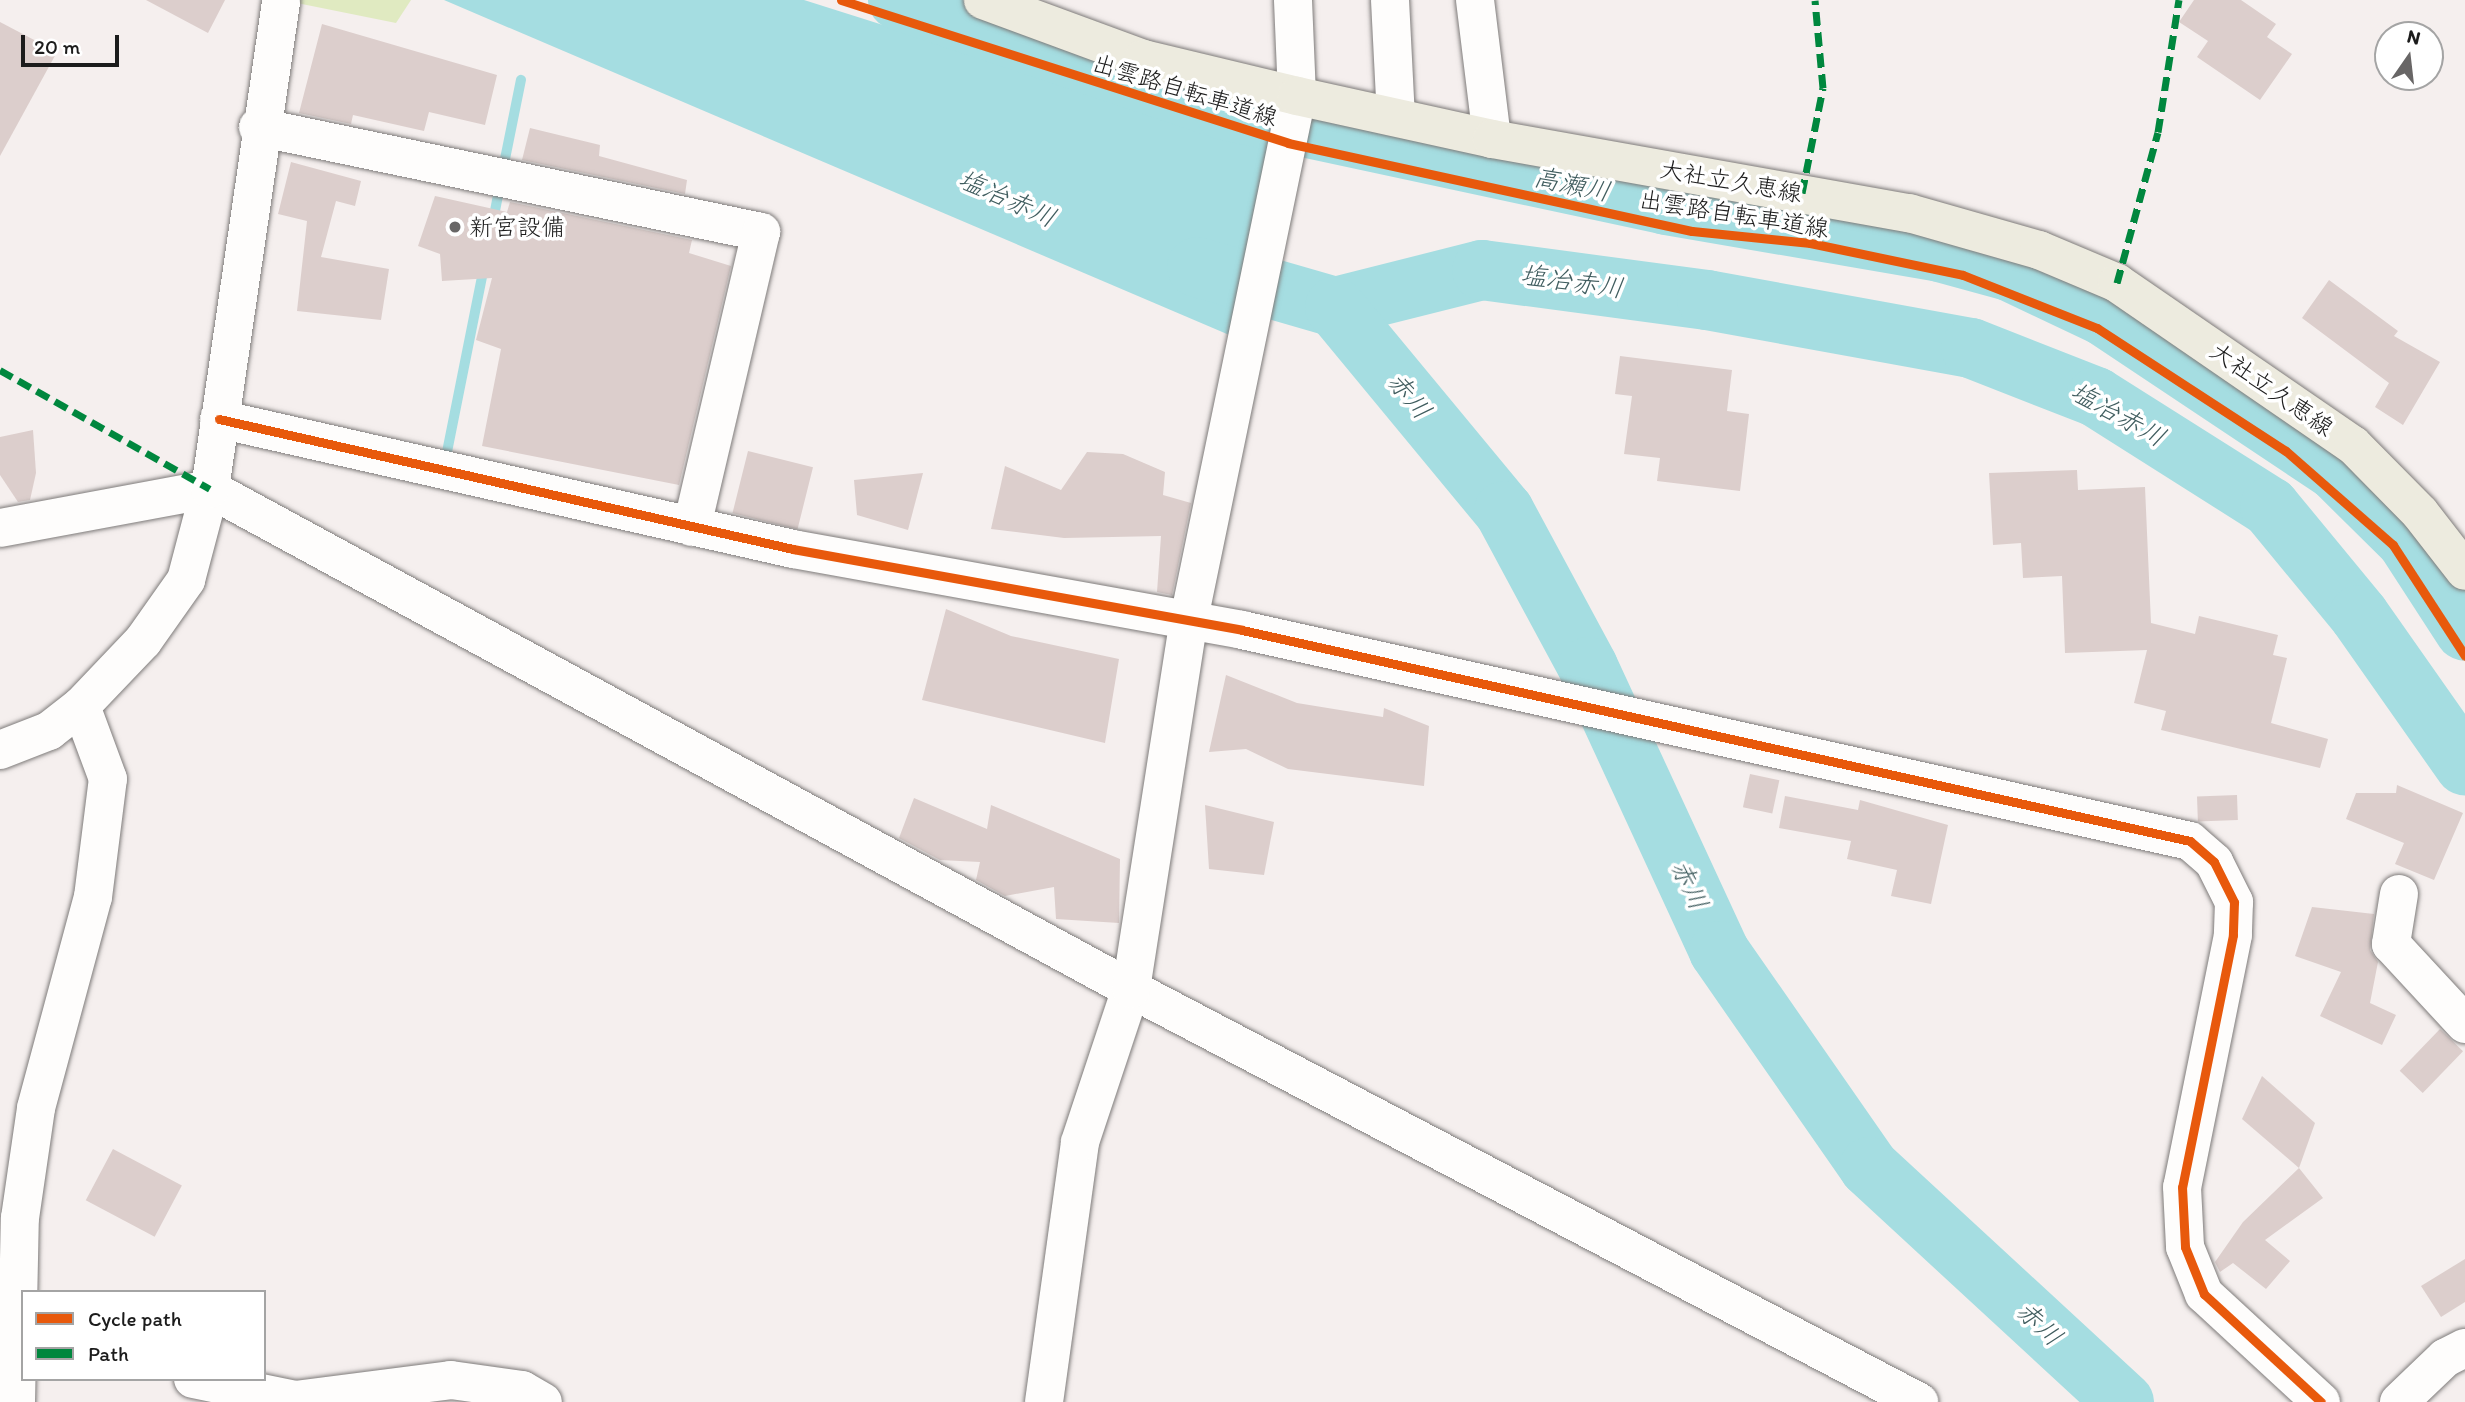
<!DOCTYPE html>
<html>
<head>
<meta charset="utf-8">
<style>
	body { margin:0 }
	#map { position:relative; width:2465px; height:1402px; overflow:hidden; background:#f5efee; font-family:Itim,"Klee One",sans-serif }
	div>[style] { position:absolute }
	.green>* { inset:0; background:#e0eac1 }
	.water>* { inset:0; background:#a5dde1 }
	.stream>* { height:10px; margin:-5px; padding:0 5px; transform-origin:5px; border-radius:5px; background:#a5dde1 }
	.river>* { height:60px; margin:-30px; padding:0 30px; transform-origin:30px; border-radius:30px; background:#a5dde1 }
	.building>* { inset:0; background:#dccecc; transform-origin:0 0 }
	.roads { filter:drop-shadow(0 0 2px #7e7b7a) drop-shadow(0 0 2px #7e7b7a) }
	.minor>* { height:38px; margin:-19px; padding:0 19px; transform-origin:19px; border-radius:19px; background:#fefdfc }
	.major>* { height:38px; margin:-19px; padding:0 19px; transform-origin:19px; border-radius:19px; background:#edebdf }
	.quiet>* { height:7px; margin-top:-3.5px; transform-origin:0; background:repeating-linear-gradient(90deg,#00873e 0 14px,transparent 0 21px) }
	.cycleway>* { height:9px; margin:-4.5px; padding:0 4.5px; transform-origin:4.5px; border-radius:4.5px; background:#e8590c }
	.dots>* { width:19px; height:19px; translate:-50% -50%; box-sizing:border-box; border:4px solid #fff; border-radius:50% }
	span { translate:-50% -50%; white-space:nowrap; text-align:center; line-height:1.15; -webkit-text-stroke:7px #fff; paint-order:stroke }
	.street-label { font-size:24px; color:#1c1c1c }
	.poi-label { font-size:24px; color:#1c1c1c }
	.left { translate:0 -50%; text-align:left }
	.water-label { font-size:26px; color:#405d5f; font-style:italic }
	.legend { position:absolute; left:21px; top:1290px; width:245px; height:91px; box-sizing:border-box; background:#fff; border:2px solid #a4a4a4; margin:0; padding:9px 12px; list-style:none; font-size:21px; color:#1c1c1c }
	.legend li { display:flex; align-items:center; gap:14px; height:35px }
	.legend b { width:35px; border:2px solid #a4a4a4 }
	.north { position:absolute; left:2374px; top:21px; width:70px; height:70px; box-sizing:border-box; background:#fff; border:2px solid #a4a4a4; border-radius:50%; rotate:14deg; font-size:19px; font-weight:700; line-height:28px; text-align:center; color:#1c1c1c }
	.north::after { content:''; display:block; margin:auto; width:24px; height:32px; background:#686666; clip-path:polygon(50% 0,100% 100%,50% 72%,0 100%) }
	.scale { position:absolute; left:21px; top:35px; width:98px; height:32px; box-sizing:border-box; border:4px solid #1c1c1c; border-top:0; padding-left:9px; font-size:21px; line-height:24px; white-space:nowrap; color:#1c1c1c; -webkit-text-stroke:5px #fff; paint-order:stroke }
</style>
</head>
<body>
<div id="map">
	<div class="green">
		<div style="clip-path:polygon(282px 0,411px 0,396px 23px)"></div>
	</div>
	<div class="water">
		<div style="clip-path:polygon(444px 0,804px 0,1275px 149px,1234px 337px)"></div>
	</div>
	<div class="stream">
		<div style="left:503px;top:169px;width:91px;rotate:-78.6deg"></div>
		<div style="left:493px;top:221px;width:38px;rotate:-79deg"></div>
		<div style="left:446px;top:457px;width:195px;rotate:-78.7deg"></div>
	</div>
	<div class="river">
		<div style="left:898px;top:0;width:344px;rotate:18.6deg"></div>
		<div style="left:1224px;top:110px;width:452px;rotate:12.1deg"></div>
		<div style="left:1666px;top:205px;width:278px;rotate:9.7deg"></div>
		<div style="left:1940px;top:252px;width:72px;rotate:15.4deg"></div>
		<div style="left:2009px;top:271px;width:105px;rotate:25.3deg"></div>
		<div style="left:2104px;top:316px;width:279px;rotate:33.7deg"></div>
		<div style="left:2336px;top:471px;width:98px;rotate:44.6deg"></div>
		<div style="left:2406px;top:540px;width:108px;rotate:57deg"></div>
		<div style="left:1197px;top:267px;width:144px;rotate:16.2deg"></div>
		<div style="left:1335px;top:307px;width:152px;rotate:-14.1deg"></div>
		<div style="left:1482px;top:270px;width:227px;rotate:7.6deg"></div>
		<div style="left:1707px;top:300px;width:268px;rotate:10.3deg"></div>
		<div style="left:1971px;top:348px;width:134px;rotate:21.4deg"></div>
		<div style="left:2096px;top:397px;width:206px;rotate:32.3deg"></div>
		<div style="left:2270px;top:507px;width:140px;rotate:50.5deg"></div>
		<div style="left:2359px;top:615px;width:184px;rotate:54.9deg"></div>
		<div style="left:1335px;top:307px;width:265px;rotate:50.4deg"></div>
		<div style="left:1504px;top:511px;width:177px;rotate:61.7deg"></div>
		<div style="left:1588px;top:667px;width:313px;rotate:65.2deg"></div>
		<div style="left:1719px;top:951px;width:263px;rotate:55.2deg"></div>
		<div style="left:1869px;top:1167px;width:347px;rotate:42.7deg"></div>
	</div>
	<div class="building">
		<div style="clip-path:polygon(146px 0,225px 0,208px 33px)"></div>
		<div style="clip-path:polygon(2194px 0,2241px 0,2276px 24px,2267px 37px,2292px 54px,2260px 100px,2197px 57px,2208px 41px,2179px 22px)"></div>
		<div style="clip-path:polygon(0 22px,57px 52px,0 156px)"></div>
		<div style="clip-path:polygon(322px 24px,497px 75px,485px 125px,429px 112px,424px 131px,353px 115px,351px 124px,299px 113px)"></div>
		<div style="clip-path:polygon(530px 128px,600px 145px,599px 156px,687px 180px,685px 194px,522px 160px)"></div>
		<div style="clip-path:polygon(291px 162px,361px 181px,355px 206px,336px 201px,321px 257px,389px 269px,381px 320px,297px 311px,307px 221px,278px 214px)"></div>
		<div style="clip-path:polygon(435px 196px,507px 212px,510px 202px,692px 240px,689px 253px,731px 266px,679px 485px,482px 446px,501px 349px,476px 340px,492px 278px,442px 281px,440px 254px,418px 246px)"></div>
		<div style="clip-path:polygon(2329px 280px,2398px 331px,2394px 336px,2440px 362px,2403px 425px,2375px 407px,2389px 383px,2302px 318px)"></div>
		<div style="clip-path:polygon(1620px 356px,1732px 370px,1727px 411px,1749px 414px,1740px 491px,1657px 481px,1660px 458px,1624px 454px,1632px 396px,1615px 394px)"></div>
		<div style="clip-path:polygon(33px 430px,36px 473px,30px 500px,18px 502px,0 475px,0 437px)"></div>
		<div style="left:748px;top:451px;width:67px;height:64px;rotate:14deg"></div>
		<div style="clip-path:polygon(1087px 452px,1123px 454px,1165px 472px,1163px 495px,1191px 503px,1172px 595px,1157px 592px,1161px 536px,1064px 538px,991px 529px,1005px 466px,1061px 490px)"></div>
		<div style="clip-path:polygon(2077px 470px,2078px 490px,2145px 487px,2151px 623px,2195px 634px,2199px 616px,2278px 635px,2273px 655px,2287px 658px,2271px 723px,2328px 739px,2320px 768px,2161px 730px,2166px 711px,2134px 703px,2147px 650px,2065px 653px,2062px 576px,2023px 578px,2021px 543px,1993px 545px,1989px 473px)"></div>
		<div style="clip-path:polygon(923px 473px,908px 530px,857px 515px,854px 480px)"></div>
		<div style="clip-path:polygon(946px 609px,1011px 636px,1119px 659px,1105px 743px,922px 700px)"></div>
		<div style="clip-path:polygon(1226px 675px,1297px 703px,1383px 717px,1384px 708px,1429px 726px,1424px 786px,1288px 769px,1246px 749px,1209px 752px)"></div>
		<div style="left:1750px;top:774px;width:30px;height:34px;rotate:12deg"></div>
		<div style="clip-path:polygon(2397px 785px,2463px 813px,2434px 880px,2395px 864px,2404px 843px,2346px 819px,2356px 793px,2396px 793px)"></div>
		<div style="left:2237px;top:795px;width:25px;height:40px;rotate:88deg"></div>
		<div style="clip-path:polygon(1785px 796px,1858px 810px,1860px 800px,1948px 825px,1931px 904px,1891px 896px,1897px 870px,1847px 859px,1851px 841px,1779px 828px)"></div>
		<div style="clip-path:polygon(914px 798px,987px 829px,991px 805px,1120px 859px,1119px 923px,1056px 919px,1054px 887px,1005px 896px,976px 880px,980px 862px,940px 860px,899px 838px)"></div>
		<div style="clip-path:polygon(1205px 805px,1274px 822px,1264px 875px,1209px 869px)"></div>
		<div style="clip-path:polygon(2312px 907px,2374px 914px,2370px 950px,2378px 962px,2370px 1003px,2396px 1015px,2382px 1045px,2320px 1016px,2341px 972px,2295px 956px)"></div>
		<div style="left:2440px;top:1029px;width:32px;height:58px;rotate:44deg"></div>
		<div style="clip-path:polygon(2262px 1076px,2315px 1123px,2299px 1168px,2242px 1119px)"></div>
		<div style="left:113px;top:1149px;width:78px;height:58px;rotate:28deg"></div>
		<div style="clip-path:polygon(2299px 1168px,2323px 1198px,2265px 1240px,2290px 1261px,2266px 1289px,2233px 1263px,2220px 1272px,2215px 1262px,2243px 1222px)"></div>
		<div style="clip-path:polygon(2465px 1259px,2465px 1302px,2441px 1317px,2421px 1286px)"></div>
	</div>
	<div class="roads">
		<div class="minor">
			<div style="left:1390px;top:0;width:117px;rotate:87.1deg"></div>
			<div style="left:1475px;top:0;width:140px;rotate:83deg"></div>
			<div style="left:258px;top:127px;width:514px;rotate:11.79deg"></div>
			<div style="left:761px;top:232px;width:303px;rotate:103.2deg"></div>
			<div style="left:219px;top:419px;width:589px;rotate:12.76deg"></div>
			<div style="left:793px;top:549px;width:456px;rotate:10.2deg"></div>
			<div style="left:1242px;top:630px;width:971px;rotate:12.55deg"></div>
			<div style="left:2190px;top:841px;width:32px;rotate:41deg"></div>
			<div style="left:2214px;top:862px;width:45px;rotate:63.4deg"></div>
			<div style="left:2234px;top:902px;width:33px;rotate:92deg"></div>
			<div style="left:2233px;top:935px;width:257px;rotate:101.4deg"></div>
			<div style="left:2182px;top:1187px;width:60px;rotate:87.1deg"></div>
			<div style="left:2185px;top:1247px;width:51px;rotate:68deg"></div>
			<div style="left:2204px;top:1294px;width:159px;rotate:42.7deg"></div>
			<div style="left:0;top:528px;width:214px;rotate:-10.5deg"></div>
			<div style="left:210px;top:489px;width:1048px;rotate:28.5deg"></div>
			<div style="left:1131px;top:989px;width:890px;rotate:27.66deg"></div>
			<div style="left:0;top:750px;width:53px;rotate:-21.2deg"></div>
			<div style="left:49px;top:731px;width:41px;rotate:-38deg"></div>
			<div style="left:81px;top:706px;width:90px;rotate:-46.4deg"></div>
			<div style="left:143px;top:641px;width:75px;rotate:-54.8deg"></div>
			<div style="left:186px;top:580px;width:94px;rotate:-75.2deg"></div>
			<div style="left:210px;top:489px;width:494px;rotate:-81.7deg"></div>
			<div style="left:2399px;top:894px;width:51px;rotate:99.1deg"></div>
			<div style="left:2391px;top:944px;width:109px;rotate:47.2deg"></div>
			<div style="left:193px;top:1379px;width:104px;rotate:11.6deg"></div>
			<div style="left:295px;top:1400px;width:157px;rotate:-7.3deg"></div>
			<div style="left:451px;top:1380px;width:72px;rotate:8deg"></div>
			<div style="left:522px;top:1390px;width:24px;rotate:30deg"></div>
			<div style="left:16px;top:1402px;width:184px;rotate:-88.8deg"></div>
			<div style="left:20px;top:1218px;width:111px;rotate:-81.7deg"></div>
			<div style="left:36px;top:1108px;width:219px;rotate:-74.9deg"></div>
			<div style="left:93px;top:897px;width:119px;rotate:-82.8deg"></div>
			<div style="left:108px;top:779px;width:78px;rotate:-110.3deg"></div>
			<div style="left:1044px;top:1402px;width:262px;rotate:-82.1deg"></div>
			<div style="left:1080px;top:1142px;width:161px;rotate:-71.6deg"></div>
			<div style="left:1131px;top:989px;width:375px;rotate:-81.1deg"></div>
			<div style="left:1189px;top:619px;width:534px;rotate:-78.33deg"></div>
			<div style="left:1297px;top:96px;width:96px;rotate:-92.4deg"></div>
			<div style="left:2399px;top:1402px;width:64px;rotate:-43.7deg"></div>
			<div style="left:2445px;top:1358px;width:22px;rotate:-27deg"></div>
		</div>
		<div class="major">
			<div style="left:983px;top:0;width:171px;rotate:20.2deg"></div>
			<div style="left:1143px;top:59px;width:158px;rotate:13.5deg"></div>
			<div style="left:1297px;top:96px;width:200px;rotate:12.4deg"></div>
			<div style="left:1492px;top:139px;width:424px;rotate:10.1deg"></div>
			<div style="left:1909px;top:213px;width:135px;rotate:15.9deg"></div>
			<div style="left:2039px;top:250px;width:85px;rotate:22.9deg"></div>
			<div style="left:2117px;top:283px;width:286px;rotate:34.5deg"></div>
			<div style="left:2353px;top:445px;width:95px;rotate:45.4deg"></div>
			<div style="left:2420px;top:513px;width:73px;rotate:52.2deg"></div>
		</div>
	</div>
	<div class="quiet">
		<div style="left:1802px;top:193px;width:107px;rotate:-78.7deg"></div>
		<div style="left:1823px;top:88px;width:88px;rotate:-95.2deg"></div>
		<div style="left:2117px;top:283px;width:156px;rotate:-74.8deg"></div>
		<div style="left:2158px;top:132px;width:134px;rotate:-81deg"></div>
		<div style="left:0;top:370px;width:241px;rotate:29.5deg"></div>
	</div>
	<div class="cycleway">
		<div style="left:841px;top:0;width:469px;rotate:17.7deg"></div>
		<div style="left:1288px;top:143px;width:413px;rotate:12.3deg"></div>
		<div style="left:1692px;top:231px;width:119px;rotate:5.8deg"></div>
		<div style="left:1810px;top:243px;width:156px;rotate:11.8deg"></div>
		<div style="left:1963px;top:275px;width:144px;rotate:21.6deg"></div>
		<div style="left:2097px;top:328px;width:225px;rotate:33.1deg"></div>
		<div style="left:2286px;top:451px;width:142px;rotate:41.3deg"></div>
		<div style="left:2393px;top:545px;width:132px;rotate:57deg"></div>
		<div style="left:219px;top:419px;width:589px;rotate:12.76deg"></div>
		<div style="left:793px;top:549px;width:456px;rotate:10.2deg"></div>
		<div style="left:1242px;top:630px;width:971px;rotate:12.55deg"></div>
		<div style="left:2190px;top:841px;width:32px;rotate:41deg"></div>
		<div style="left:2214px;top:862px;width:45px;rotate:63.4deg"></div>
		<div style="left:2234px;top:902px;width:33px;rotate:92deg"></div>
		<div style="left:2233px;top:935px;width:257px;rotate:101.4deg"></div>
		<div style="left:2182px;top:1187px;width:60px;rotate:87.1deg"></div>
		<div style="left:2185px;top:1247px;width:51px;rotate:68deg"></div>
		<div style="left:2204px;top:1294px;width:159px;rotate:42.7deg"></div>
	</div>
	<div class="dots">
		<div style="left:455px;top:227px;background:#686666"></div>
	</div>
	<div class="street-label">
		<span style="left:1185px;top:90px;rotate:17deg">出雲路自転車道線</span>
		<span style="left:1731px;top:181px;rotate:10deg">大社立久恵線</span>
		<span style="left:1734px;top:214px;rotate:9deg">出雲路自転車道線</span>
		<span style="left:2272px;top:389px;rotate:35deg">大社立久恵線</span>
	</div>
	<div class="poi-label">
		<span class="left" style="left:469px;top:227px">新宮設備</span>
	</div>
	<div class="water-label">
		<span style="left:1572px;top:185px;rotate:12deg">高瀬川</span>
		<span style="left:1007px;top:199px;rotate:24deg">塩冶赤川</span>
		<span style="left:1572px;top:282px;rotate:8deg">塩冶赤川</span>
		<span style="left:1409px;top:396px;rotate:50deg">赤川</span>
		<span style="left:2118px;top:415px;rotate:29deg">塩冶赤川</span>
		<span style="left:1689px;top:885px;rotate:65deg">赤川</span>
		<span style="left:2039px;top:1324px;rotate:43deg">赤川</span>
	</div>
	<ul class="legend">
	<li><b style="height:9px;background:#e8590c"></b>Cycle path</li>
	<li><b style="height:9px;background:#00873e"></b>Path</li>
	</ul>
	<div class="north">N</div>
	<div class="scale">20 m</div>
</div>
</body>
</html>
